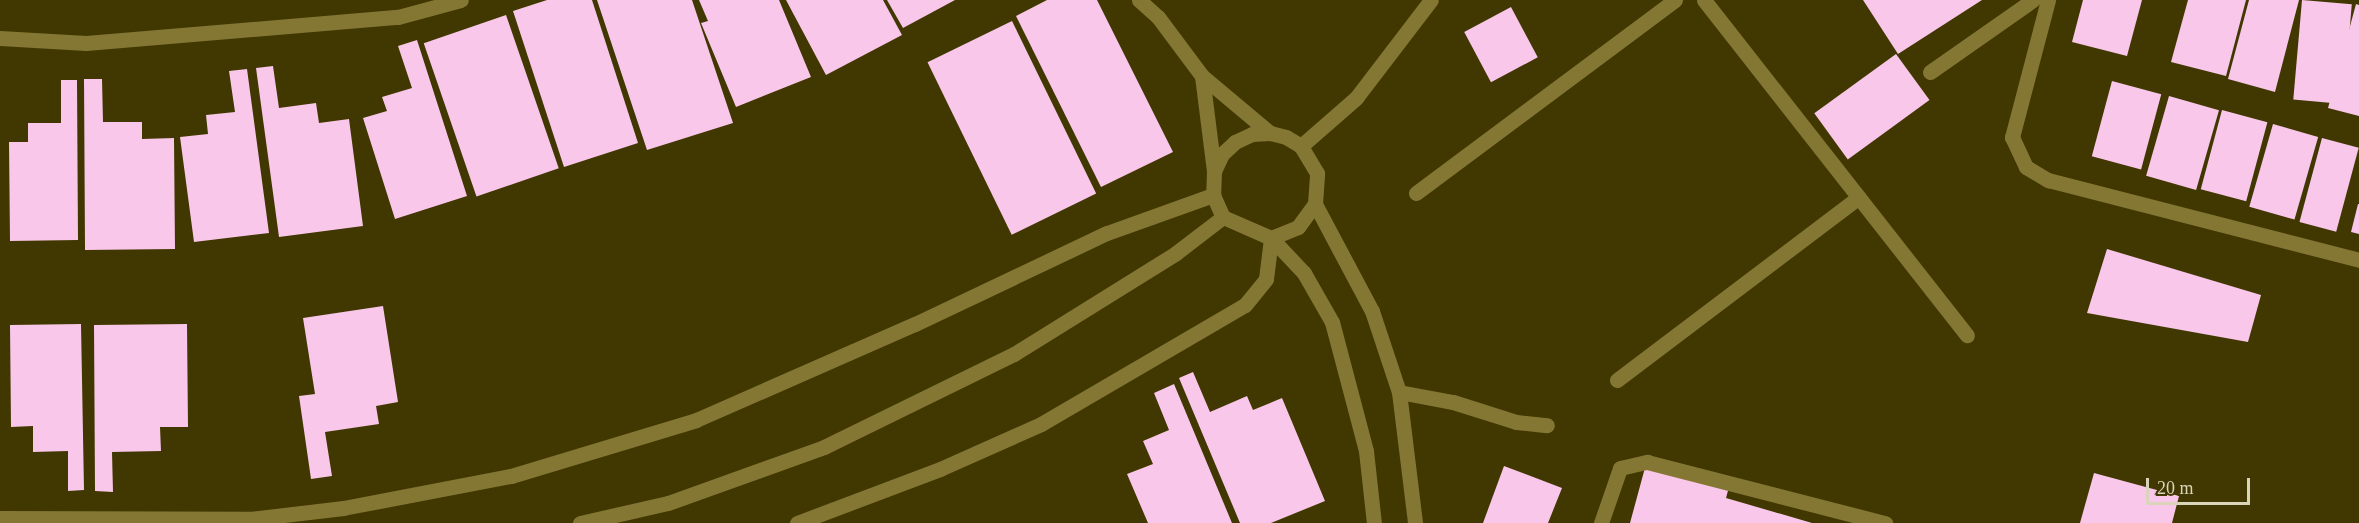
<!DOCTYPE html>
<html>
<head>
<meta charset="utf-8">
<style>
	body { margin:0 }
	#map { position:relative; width:2359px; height:523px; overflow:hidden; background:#413700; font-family:"Times New Roman",serif }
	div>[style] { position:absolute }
	.building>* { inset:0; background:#f9c7e9; transform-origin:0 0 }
	.minor>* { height:15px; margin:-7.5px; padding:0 7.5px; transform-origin:7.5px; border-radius:7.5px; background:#847734 }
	span { translate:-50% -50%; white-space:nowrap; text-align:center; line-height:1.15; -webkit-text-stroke:6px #413700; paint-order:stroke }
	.scale { position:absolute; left:2146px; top:478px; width:104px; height:27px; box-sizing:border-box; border:3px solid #d9d4ba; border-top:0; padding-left:8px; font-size:18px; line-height:21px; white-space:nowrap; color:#d9d4ba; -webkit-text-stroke:4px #413700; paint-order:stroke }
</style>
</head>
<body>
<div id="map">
	<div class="building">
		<div style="clip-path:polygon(547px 0,592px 0,638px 143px,564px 167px,513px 11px)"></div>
		<div style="clip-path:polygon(597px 0,692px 0,733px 123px,647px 150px)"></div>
		<div style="clip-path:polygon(699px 0,779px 0,811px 77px,736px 107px,701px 23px,708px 21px)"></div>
		<div style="clip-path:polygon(786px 0,883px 0,902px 35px,826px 75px)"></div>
		<div style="clip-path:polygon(887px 0,955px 0,903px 28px)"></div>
		<div style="clip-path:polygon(1047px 0,1097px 0,1173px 152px,1101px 187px,1016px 16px)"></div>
		<div style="clip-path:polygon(1863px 0,1982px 0,1898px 54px)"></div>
		<div style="clip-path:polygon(2083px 0,2142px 0,2127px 56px,2072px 42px)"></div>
		<div style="clip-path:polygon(2188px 0,2246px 0,2226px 76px,2171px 62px)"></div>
		<div style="clip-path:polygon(2249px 0,2299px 0,2275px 92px,2228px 79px)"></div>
		<div style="left:2302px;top:0;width:50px;height:100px;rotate:5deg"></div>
		<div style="clip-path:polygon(2356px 4px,2359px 5px,2359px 116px,2328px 108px)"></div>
		<div style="left:1511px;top:7px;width:57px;height:53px;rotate:62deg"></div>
		<div style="left:506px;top:15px;width:162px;height:87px;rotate:71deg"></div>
		<div style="left:1012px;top:21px;width:192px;height:94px;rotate:64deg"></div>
		<div style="clip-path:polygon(417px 40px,467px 196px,395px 219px,363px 118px,387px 111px,382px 97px,412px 88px,398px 46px)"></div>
		<div style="left:1896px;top:54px;width:57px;height:101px;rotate:54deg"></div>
		<div style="clip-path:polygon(273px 66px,279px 108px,316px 103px,319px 123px,349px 119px,363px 226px,279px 237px,256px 68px)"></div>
		<div style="clip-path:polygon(247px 69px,269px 233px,194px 242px,180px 137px,208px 134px,206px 115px,235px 112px,229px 71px)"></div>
		<div style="clip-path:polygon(84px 79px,102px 79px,103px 122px,142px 122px,142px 139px,174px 138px,175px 249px,85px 250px)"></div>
		<div style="clip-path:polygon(61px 80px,77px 80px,78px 240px,10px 241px,9px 142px,28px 142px,28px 123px,61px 123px)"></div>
		<div style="left:2112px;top:81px;width:51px;height:78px;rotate:15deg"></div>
		<div style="left:2169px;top:96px;width:52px;height:83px;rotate:16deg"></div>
		<div style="left:2222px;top:110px;width:47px;height:82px;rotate:15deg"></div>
		<div style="left:2273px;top:124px;width:47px;height:86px;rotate:16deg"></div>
		<div style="left:2322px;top:138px;width:38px;height:87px;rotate:15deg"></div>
		<div style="clip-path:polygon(2358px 204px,2359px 204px,2359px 234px,2351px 232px)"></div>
		<div style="clip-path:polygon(2107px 249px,2261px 295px,2248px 342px,2087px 313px)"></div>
		<div style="clip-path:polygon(383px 306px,398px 402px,376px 406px,379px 424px,325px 432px,332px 476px,311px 479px,299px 396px,315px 394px,303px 318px)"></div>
		<div style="clip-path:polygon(81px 324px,84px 490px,68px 491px,68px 451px,33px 452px,33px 426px,11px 427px,10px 325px)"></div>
		<div style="clip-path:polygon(187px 324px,188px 427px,160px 427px,161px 451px,112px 452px,113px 492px,95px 491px,94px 325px)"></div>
		<div style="clip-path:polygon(1193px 372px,1210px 412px,1247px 396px,1253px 410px,1282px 398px,1325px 501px,1271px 523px,1240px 523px,1179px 378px)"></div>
		<div style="clip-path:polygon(1174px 384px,1232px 523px,1148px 523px,1127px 474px,1153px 464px,1143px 441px,1169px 430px,1154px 393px)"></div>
		<div style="clip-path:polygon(1646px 464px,1729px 487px,1726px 498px,1812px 523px,1630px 523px)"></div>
		<div style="clip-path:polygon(1504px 466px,1562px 488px,1548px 523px,1483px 523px)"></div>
		<div style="clip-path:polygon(2094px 473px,2179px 496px,2172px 523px,2080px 523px)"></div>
	</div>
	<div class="minor">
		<div style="left:1139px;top:0;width:25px;rotate:42deg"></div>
		<div style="left:1158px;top:17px;width:74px;rotate:53.3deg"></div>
		<div style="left:1202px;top:76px;width:89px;rotate:40deg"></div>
		<div style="left:1704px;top:0;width:426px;rotate:51.9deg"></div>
		<div style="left:2048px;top:0;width:142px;rotate:104.7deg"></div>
		<div style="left:2012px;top:137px;width:33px;rotate:65deg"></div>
		<div style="left:2026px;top:167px;width:26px;rotate:31deg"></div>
		<div style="left:2048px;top:180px;width:321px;rotate:14.4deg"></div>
		<div style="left:0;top:38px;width:86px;rotate:3.3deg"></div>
		<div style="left:86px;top:43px;width:313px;rotate:-4.8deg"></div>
		<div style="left:398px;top:17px;width:65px;rotate:-15.1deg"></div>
		<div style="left:1930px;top:72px;width:126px;rotate:-35deg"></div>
		<div style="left:1202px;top:76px;width:96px;rotate:82.8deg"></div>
		<div style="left:1301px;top:146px;width:73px;rotate:-41.1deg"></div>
		<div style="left:1356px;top:98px;width:123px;rotate:-52.6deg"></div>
		<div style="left:1416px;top:193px;width:323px;rotate:-36.7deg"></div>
		<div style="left:1315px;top:204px;width:121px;rotate:62deg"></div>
		<div style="left:1372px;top:311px;width:85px;rotate:71.6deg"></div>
		<div style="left:1399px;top:392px;width:132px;rotate:83deg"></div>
		<div style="left:1271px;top:238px;width:29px;rotate:-22deg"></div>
		<div style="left:1298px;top:227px;width:29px;rotate:-54deg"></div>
		<div style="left:1315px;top:204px;width:31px;rotate:-86deg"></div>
		<div style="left:1317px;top:173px;width:31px;rotate:-121deg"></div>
		<div style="left:1301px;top:146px;width:17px;rotate:-149deg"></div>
		<div style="left:1286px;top:137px;width:16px;rotate:-166deg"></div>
		<div style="left:1270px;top:133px;width:18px;rotate:177deg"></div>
		<div style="left:1252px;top:134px;width:19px;rotate:155deg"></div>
		<div style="left:1235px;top:142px;width:18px;rotate:137deg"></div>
		<div style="left:1222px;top:154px;width:19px;rotate:115deg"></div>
		<div style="left:1214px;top:171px;width:24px;rotate:92deg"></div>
		<div style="left:1213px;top:195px;width:24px;rotate:66deg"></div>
		<div style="left:1223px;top:217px;width:52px;rotate:23.6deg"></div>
		<div style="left:1271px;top:238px;width:48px;rotate:46.7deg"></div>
		<div style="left:1304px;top:273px;width:56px;rotate:60.3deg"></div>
		<div style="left:1332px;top:322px;width:133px;rotate:75.2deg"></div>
		<div style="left:1366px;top:451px;width:72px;rotate:83.7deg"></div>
		<div style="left:1617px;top:380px;width:303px;rotate:-37.1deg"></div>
		<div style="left:1399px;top:392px;width:55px;rotate:10.5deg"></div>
		<div style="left:1453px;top:402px;width:66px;rotate:17.6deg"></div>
		<div style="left:1516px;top:422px;width:31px;rotate:6deg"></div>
		<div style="left:0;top:518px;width:250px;rotate:0.2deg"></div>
		<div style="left:250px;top:519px;width:94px;rotate:-6.7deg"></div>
		<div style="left:343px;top:508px;width:171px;rotate:-10.8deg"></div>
		<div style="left:511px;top:476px;width:193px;rotate:-16.8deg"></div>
		<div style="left:696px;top:420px;width:239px;rotate:-23.7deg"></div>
		<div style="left:915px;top:324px;width:212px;rotate:-25.4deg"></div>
		<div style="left:1107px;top:233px;width:113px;rotate:-19.7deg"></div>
		<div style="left:580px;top:523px;width:90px;rotate:-12.8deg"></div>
		<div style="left:668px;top:503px;width:166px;rotate:-19.7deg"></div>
		<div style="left:824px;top:447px;width:212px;rotate:-26.1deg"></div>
		<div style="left:1014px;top:354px;width:191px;rotate:-31.9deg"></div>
		<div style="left:1176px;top:253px;width:59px;rotate:-37.5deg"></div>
		<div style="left:797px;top:523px;width:153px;rotate:-20.7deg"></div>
		<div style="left:940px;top:469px;width:111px;rotate:-24deg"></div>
		<div style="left:1041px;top:424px;width:236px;rotate:-30.3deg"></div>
		<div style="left:1245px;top:305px;width:33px;rotate:-51deg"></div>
		<div style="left:1266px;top:279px;width:41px;rotate:-83deg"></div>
		<div style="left:1601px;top:523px;width:58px;rotate:-70.9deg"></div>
		<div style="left:1620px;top:468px;width:28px;rotate:-13deg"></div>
		<div style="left:1647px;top:462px;width:246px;rotate:14.4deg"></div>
	</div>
	<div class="scale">20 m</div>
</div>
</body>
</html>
